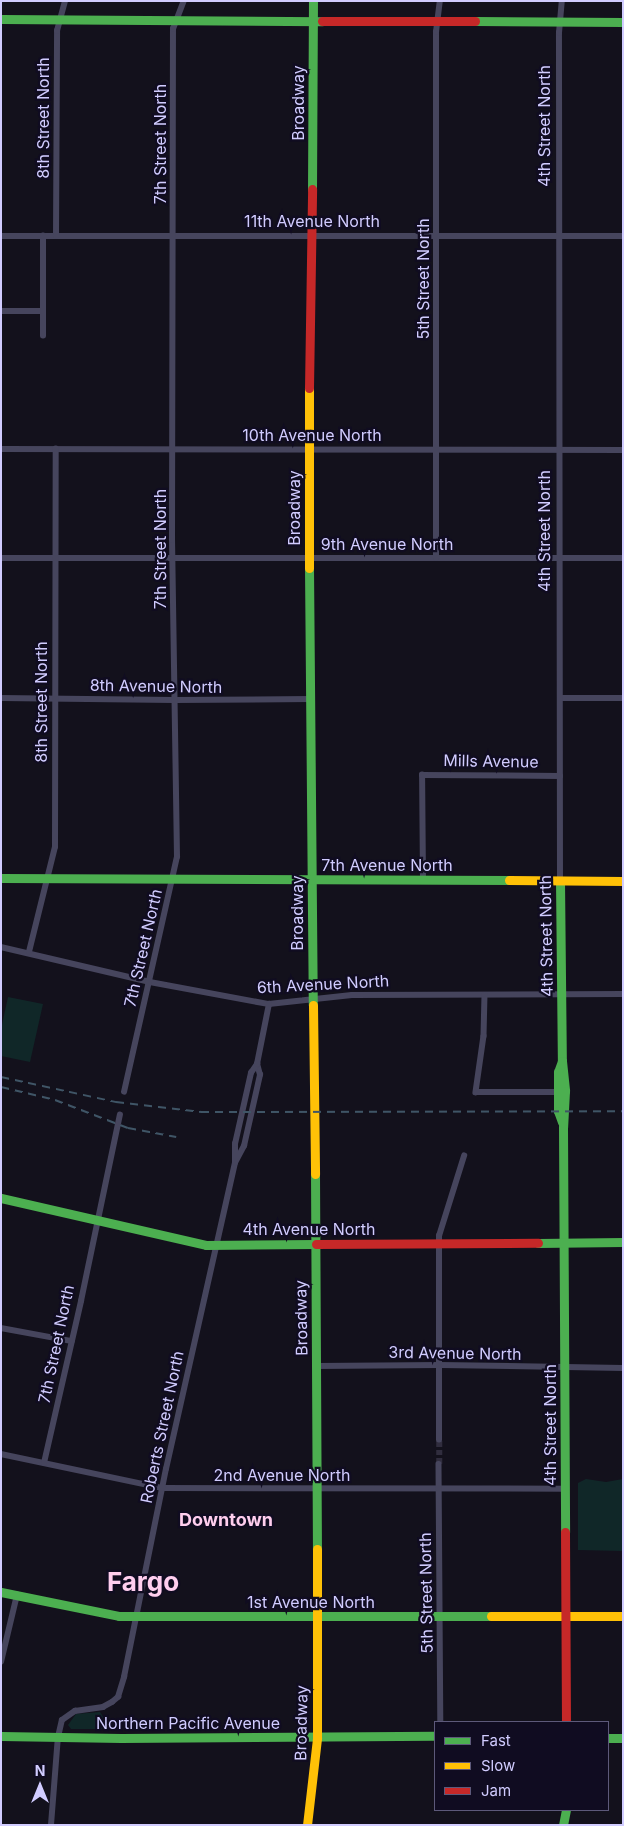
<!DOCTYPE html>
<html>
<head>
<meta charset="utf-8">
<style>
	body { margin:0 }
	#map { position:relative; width:624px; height:1826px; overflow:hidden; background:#13111c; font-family:Inter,sans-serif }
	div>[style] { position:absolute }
	.green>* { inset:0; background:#102728 }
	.street-tunnel>* { height:5.5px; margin-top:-2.75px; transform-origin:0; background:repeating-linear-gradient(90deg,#302d3e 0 5.5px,transparent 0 8.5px) }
	.street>* { height:5.5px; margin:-2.75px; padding:0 2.75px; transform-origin:2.75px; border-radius:2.75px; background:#46455d }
	.fast>* { height:9px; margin:-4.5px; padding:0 4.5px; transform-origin:4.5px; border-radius:4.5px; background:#4caf50 }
	.slow>* { height:9px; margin:-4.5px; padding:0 4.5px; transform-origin:4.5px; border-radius:4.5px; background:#ffc107 }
	.jam>* { height:9px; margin:-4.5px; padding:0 4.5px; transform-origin:4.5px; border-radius:4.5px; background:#c62828 }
	.rail>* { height:2px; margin-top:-1px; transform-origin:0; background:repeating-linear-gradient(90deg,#3f5566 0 8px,transparent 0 14px) }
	span { translate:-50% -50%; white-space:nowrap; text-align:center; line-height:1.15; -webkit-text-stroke:4.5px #100c21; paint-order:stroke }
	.street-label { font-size:16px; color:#d1ccff }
	.neighbourhood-label { font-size:18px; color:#ffceee; font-weight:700 }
	.town-label { font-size:26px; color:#ffceee; font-weight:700 }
	.frame { position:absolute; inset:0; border:2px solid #d1ccff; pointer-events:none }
	.legend { position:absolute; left:434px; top:1721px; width:175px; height:90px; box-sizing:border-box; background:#100c21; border:1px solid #5d597a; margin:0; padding:6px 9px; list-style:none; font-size:15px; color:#d1ccff }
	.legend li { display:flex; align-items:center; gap:10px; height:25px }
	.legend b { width:25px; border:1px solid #5d597a }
	.north { position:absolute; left:15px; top:1761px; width:50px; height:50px; -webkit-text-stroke:4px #100c21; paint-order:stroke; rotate:0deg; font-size:14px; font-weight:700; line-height:20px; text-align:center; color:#d1ccff }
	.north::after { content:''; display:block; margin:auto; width:18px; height:22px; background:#d1ccff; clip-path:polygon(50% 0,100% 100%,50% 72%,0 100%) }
</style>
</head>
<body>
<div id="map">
	<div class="green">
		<div style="clip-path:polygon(8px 997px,43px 1004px,30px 1062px,1px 1056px,1px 1029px)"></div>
		<div style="clip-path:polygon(586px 1479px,606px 1482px,623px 1479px,623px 1551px,578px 1550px,578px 1483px)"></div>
		<div style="clip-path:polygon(100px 1712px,105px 1720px,103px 1729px,71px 1729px,68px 1725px,76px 1714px)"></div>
	</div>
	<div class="street-tunnel">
		<div style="left:439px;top:1464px;width:24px;rotate:-90deg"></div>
	</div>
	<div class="street">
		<div style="left:1px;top:236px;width:622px"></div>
		<div style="left:56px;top:236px;width:205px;rotate:-89.7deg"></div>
		<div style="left:57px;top:31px;width:31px;rotate:-75deg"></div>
		<div style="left:1px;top:311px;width:41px"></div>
		<div style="left:43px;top:336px;width:100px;rotate:-90deg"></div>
		<div style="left:1px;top:449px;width:622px;rotate:0.09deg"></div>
		<div style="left:1px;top:558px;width:622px"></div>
		<div style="left:436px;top:558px;width:526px;rotate:-90deg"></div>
		<div style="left:436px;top:32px;width:31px;rotate:-83deg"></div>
		<div style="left:1px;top:698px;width:173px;rotate:0.7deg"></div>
		<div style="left:174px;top:700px;width:137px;rotate:-0.4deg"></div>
		<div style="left:560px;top:698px;width:63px"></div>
		<div style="left:423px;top:880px;width:105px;rotate:-90.5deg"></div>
		<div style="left:422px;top:775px;width:138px;rotate:0.4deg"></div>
		<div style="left:560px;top:881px;width:848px;rotate:-90.07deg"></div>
		<div style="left:559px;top:33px;width:32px;rotate:-85deg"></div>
		<div style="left:1px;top:947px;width:153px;rotate:13.2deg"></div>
		<div style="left:150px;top:982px;width:121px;rotate:10.5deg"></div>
		<div style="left:269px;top:1004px;width:83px;rotate:-6.2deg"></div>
		<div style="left:352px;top:995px;width:271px;rotate:-0.2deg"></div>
		<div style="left:29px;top:952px;width:108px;rotate:-76.1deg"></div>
		<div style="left:55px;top:847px;width:398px;rotate:-89.9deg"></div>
		<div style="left:485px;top:995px;width:41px;rotate:91.4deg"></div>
		<div style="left:484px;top:1036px;width:57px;rotate:98.1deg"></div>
		<div style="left:476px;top:1092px;width:82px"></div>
		<div style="left:124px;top:1092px;width:241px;rotate:-77.3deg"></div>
		<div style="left:177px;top:857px;width:317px;rotate:-90.9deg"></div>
		<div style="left:172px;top:540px;width:511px;rotate:-89.89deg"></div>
		<div style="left:173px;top:29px;width:30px;rotate:-69deg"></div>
		<div style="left:236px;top:1161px;width:17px;rotate:-62deg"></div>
		<div style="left:244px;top:1146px;width:73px;rotate:-77.3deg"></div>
		<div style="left:260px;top:1075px;width:11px;rotate:-105deg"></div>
		<div style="left:1px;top:1328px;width:72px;rotate:10.4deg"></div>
		<div style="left:317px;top:1366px;width:123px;rotate:-0.5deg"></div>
		<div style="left:440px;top:1365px;width:183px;rotate:0.9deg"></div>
		<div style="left:439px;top:1440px;width:204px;rotate:-90deg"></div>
		<div style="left:439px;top:1236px;width:84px;rotate:-72.6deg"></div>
		<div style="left:1px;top:1454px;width:165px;rotate:11.9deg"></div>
		<div style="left:162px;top:1488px;width:404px;rotate:0.1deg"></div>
		<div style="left:44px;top:1463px;width:166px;rotate:-77.1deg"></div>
		<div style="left:81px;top:1301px;width:190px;rotate:-78.2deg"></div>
		<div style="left:439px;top:1464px;width:258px;rotate:89.6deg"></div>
		<div style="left:1px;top:1662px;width:69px;rotate:-76.6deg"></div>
		<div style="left:51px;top:1825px;width:88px;rotate:-85.5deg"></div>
		<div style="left:58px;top:1737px;width:17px;rotate:-77deg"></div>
		<div style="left:62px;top:1720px;width:16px;rotate:-35deg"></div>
		<div style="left:75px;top:1711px;width:28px;rotate:-8deg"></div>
		<div style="left:103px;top:1707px;width:10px;rotate:-29deg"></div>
		<div style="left:112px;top:1702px;width:8px;rotate:-40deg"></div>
		<div style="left:118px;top:1697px;width:21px;rotate:-73deg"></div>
		<div style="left:124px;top:1677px;width:212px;rotate:-78.6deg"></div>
		<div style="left:166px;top:1469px;width:314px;rotate:-77.3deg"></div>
		<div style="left:235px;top:1163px;width:19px;rotate:-90deg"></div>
		<div style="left:235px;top:1144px;width:73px;rotate:-77.3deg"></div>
		<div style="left:251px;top:1073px;width:11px;rotate:-56deg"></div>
		<div style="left:257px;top:1064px;width:61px;rotate:-78.7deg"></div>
	</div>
	<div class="fast">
		<div style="left:1px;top:19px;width:321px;rotate:0.4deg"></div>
		<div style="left:475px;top:21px;width:148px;rotate:0.4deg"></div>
		<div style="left:312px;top:189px;width:188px;rotate:-89.7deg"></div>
		<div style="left:309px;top:568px;width:437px;rotate:89.5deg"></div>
		<div style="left:1px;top:878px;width:508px;rotate:0.23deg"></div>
		<div style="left:560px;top:881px;width:180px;rotate:89.4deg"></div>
		<div style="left:562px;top:1061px;width:30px;rotate:84deg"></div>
		<div style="left:565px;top:1091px;width:36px;rotate:93deg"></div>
		<div style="left:563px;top:1127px;width:405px;rotate:89.7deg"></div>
		<div style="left:562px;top:1061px;width:12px;rotate:110deg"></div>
		<div style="left:558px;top:1072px;width:39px;rotate:90deg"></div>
		<div style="left:558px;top:1111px;width:12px;rotate:70deg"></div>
		<div style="left:315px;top:1174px;width:375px;rotate:89.7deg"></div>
		<div style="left:1px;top:1198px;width:210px;rotate:12.9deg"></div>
		<div style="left:206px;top:1245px;width:110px;rotate:-0.5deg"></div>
		<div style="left:538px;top:1243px;width:85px;rotate:-0.7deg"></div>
		<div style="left:1px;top:1592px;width:120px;rotate:11.5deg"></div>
		<div style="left:119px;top:1616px;width:372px"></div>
		<div style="left:1px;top:1736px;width:120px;rotate:1deg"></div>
		<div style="left:121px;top:1738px;width:314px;rotate:-0.4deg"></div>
		<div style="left:608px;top:1738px;width:15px"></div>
		<div style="left:563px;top:1825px;width:15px;rotate:-79deg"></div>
	</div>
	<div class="slow">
		<div style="left:309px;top:388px;width:180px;rotate:90deg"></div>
		<div style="left:509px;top:880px;width:114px;rotate:0.5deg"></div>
		<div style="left:313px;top:1005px;width:169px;rotate:89.3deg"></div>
		<div style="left:491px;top:1616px;width:132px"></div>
		<div style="left:307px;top:1825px;width:88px;rotate:-83.4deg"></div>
		<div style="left:317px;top:1738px;width:189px;rotate:-90deg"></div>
	</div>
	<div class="jam">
		<div style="left:322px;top:21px;width:153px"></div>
		<div style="left:309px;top:388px;width:199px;rotate:-89.1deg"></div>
		<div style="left:316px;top:1244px;width:222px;rotate:-0.3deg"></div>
		<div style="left:565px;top:1532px;width:190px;rotate:89.7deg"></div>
	</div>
	<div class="rail">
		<div style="left:1px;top:1077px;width:118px;rotate:12.3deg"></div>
		<div style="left:116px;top:1102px;width:86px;rotate:6.7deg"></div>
		<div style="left:201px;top:1112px;width:422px;rotate:-0.1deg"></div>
		<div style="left:1px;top:1087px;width:56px;rotate:13.5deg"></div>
		<div style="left:55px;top:1100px;width:78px;rotate:21deg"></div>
		<div style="left:128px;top:1128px;width:49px;rotate:10.6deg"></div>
	</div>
	<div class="street-label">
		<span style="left:298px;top:103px;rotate:-90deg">Broadway</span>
		<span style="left:43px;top:118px;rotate:-90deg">8th Street North</span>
		<span style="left:544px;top:126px;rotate:-90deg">4th Street North</span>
		<span style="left:160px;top:144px;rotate:-90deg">7th Street North</span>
		<span style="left:312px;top:221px">11th Avenue North</span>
		<span style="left:423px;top:279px;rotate:-90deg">5th Street North</span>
		<span style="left:312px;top:435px">10th Avenue North</span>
		<span style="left:294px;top:508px;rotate:-90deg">Broadway</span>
		<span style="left:544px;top:531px;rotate:-90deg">4th Street North</span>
		<span style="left:387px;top:544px">9th Avenue North</span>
		<span style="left:160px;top:549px;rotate:-90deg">7th Street North</span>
		<span style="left:156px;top:686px;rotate:1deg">8th Avenue North</span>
		<span style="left:41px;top:702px;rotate:-90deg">8th Street North</span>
		<span style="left:491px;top:761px;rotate:1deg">Mills Avenue</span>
		<span style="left:387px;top:865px">7th Avenue North</span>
		<span style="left:297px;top:913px;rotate:-90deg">Broadway</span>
		<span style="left:546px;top:936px;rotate:-91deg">4th Street North</span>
		<span style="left:143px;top:948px;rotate:-77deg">7th Street North</span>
		<span style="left:323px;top:984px;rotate:-3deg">6th Avenue North</span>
		<span style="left:309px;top:1229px">4th Avenue North</span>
		<span style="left:301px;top:1318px;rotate:-91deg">Broadway</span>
		<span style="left:56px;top:1344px;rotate:-78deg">7th Street North</span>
		<span style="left:455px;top:1353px;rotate:1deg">3rd Avenue North</span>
		<span style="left:550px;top:1425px;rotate:-90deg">4th Street North</span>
		<span style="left:162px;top:1427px;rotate:-78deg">Roberts Street North</span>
		<span style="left:282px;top:1475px">2nd Avenue North</span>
		<span style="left:426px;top:1593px;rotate:-91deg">5th Street North</span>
		<span style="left:311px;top:1602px">1st Avenue North</span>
		<span style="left:188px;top:1723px">Northern Pacific Avenue</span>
		<span style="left:301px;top:1723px;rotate:-89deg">Broadway</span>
	</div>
	<div class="neighbourhood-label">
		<span style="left:226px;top:1520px">Downtown</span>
	</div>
	<div class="town-label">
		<span style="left:143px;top:1582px">Fargo</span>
	</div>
	<div class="frame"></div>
	<ul class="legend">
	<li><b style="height:6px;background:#4caf50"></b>Fast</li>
	<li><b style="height:6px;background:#ffc107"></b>Slow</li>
	<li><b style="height:6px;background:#c62828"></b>Jam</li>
	</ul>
	<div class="north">N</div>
</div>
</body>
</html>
